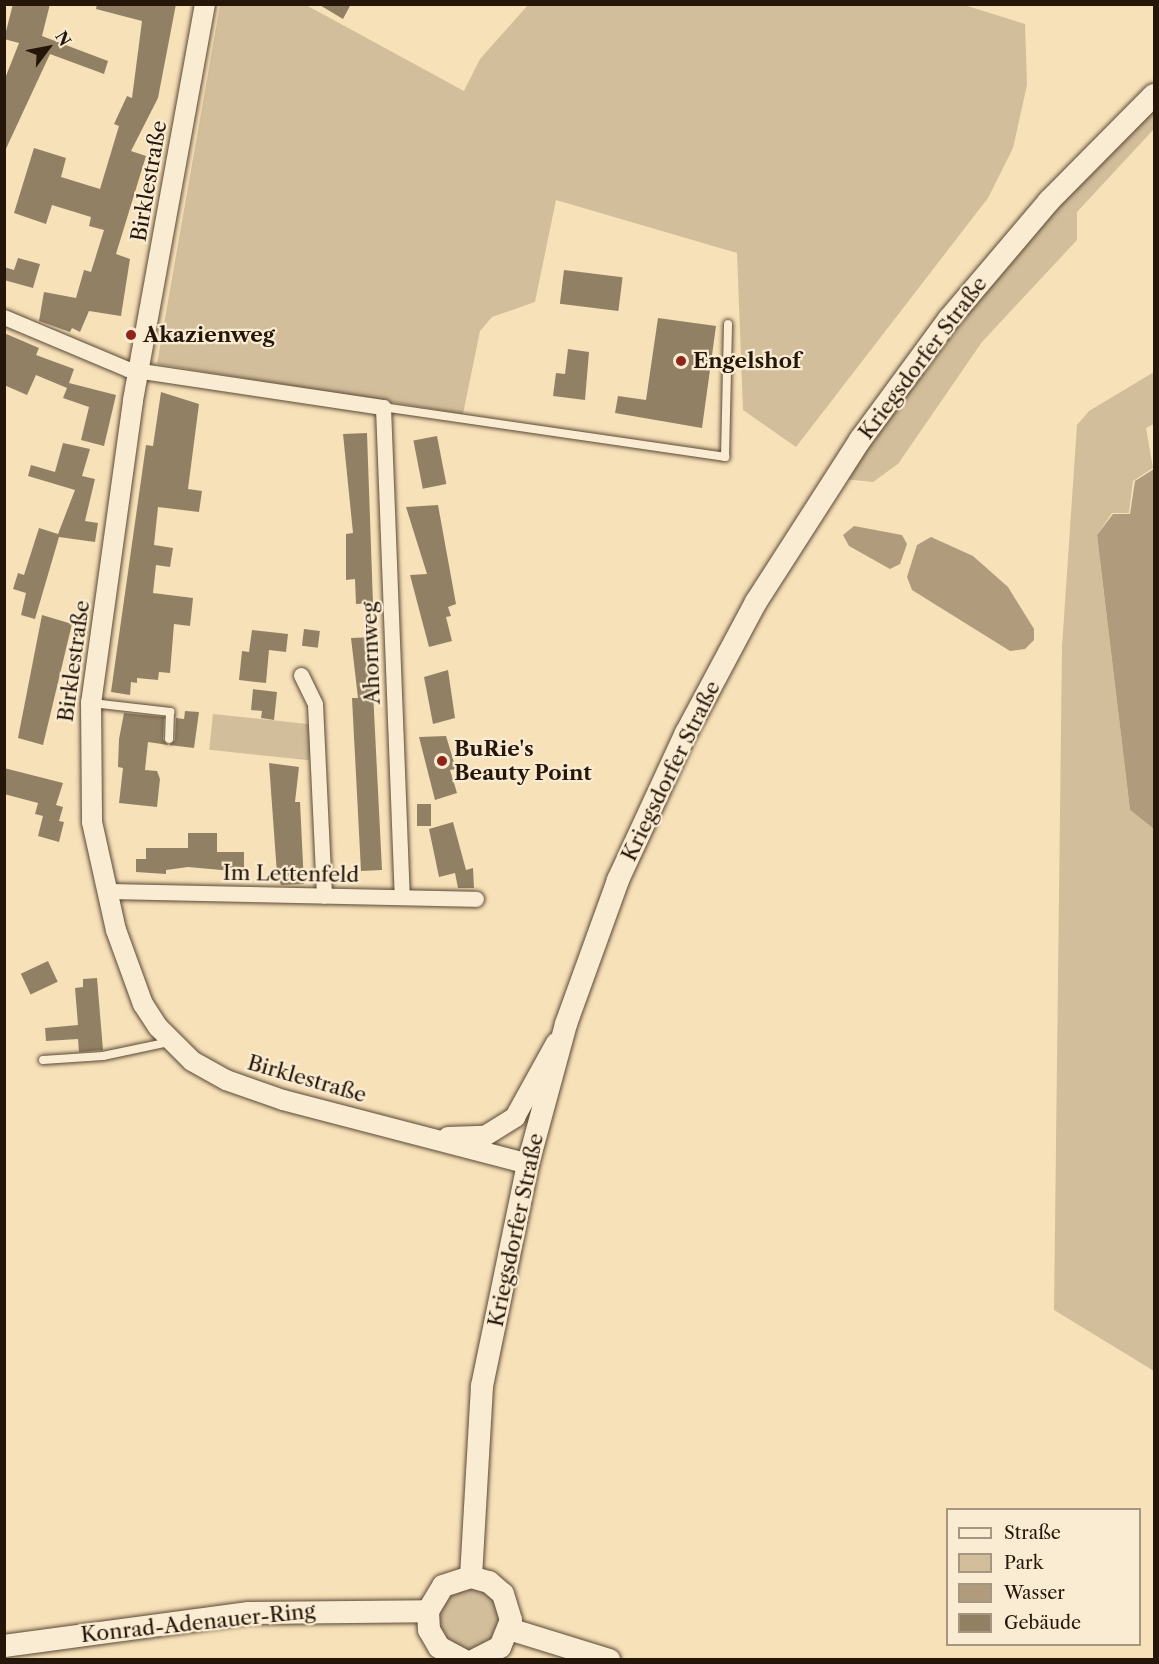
<!DOCTYPE html>
<html>
<head>
<meta charset="utf-8">
<style>
	body { margin:0 }
	#map { position:relative; width:1159px; height:1664px; overflow:hidden; background:#f7e1b9; font-family:"Libre Caslon Text",serif }
	div>[style] { position:absolute }
	.green>* { inset:0; background:#d3be9b; transform-origin:0 0 }
	.round { border-radius:50% }
	.water>* { inset:0; background:#b09c7d }
	.building>* { inset:0; background:#928065; transform-origin:0 0 }
	.roads { filter:drop-shadow(0 0 2px #5a4935) drop-shadow(0 0 2px #5a4935) }
	.service>* { height:8px; margin:-4px; padding:0 4px; transform-origin:4px; border-radius:4px; background:#faecd2 }
	.minor>* { height:15px; margin:-7.5px; padding:0 7.5px; transform-origin:7.5px; border-radius:7.5px; background:#faecd2 }
	.tertiary>* { height:20px; margin:-10px; padding:0 10px; transform-origin:10px; border-radius:10px; background:#faecd2 }
	.secondary>* { height:22px; margin:-11px; padding:0 11px; transform-origin:11px; border-radius:11px; background:#faecd2 }
	.dots>* { width:16px; height:16px; translate:-50% -50%; box-sizing:border-box; border:3px solid #faecd2; border-radius:50% }
	span { translate:-50% -50%; white-space:nowrap; text-align:center; line-height:1.15; -webkit-text-stroke:4.5px #faecd2; paint-order:stroke }
	.street-label { font-size:21px; color:#251609 }
	.poi-label { font-size:21px; color:#251609; font-weight:700 }
	.left { translate:0 -50%; text-align:left }
	.frame { position:absolute; inset:0; border:6px solid #251609; pointer-events:none }
	.legend { position:absolute; left:946px; top:1508px; width:195px; height:138px; box-sizing:border-box; background:#faecd2; border:2px solid #a59682; margin:0; padding:8px 10px; list-style:none; font-size:18px; color:#251609 }
	.legend li { display:flex; align-items:center; gap:12px; height:30px }
	.legend b { width:30px; border:2px solid #a59682 }
	.north { position:absolute; left:18px; top:18px; width:60px; height:60px; -webkit-text-stroke:4px #faecd2; paint-order:stroke; rotate:58deg; font-size:16px; font-weight:700; line-height:24px; text-align:center; color:#251609 }
	.north::after { content:''; display:block; margin:auto; width:21px; height:27px; background:#251609; clip-path:polygon(50% 0,100% 100%,50% 72%,0 100%) }
</style>
</head>
<body>
<div id="map">
	<div class="green">
		<div style="clip-path:polygon(961px 4px,1025px 24px,1027px 85px,1013px 148px,988px 198px,796px 447px,743px 410px,737px 253px,556px 200px,535px 302px,492px 317px,480px 331px,463px 414px,157px 364px,220px 5px,306px 5px,464px 91px,480px 59px,528px 5px)"></div>
		<div style="clip-path:polygon(1154px 105px,1154px 129px,1077px 212px,1077px 240px,982px 342px,898px 464px,873px 482px,844px 479px,893px 406px,1017px 250px)"></div>
		<div style="clip-path:polygon(1154px 372px,1154px 424px,1146px 428px,1153px 468px,1133px 481px,1129px 513px,1112px 513px,1097px 535px,1130px 810px,1154px 829px,1154px 1371px,1054px 1310px,1062px 646px,1077px 425px,1089px 411px)"></div>
		<div style="left:213px;top:714px;width:100px;height:36px;rotate:6deg"></div>
		<div class="round" style="left:438px;top:1588px;width:62px;height:62px"></div>
	</div>
	<div class="water">
		<div style="clip-path:polygon(1154px 469px,1154px 829px,1130px 810px,1097px 535px,1113px 514px,1130px 514px,1135px 481px)"></div>
		<div style="clip-path:polygon(854px 526px,902px 535px,907px 544px,900px 564px,890px 569px,849px 546px,843px 535px)"></div>
		<div style="clip-path:polygon(931px 537px,973px 556px,1008px 587px,1034px 629px,1034px 640px,1025px 649px,1010px 651px,912px 590px,907px 577px,917px 545px)"></div>
	</div>
	<div class="building">
		<div style="clip-path:polygon(13px 4px,50px 4px,42px 36px,108px 61px,104px 74px,50px 54px,4px 153px,4px 81px,19px 43px,4px 39px)"></div>
		<div style="clip-path:polygon(97px 4px,176px 4px,158px 98px,131px 151px,146px 156px,116px 254px,130px 259px,121px 316px,89px 311px,80px 332px,72px 328px,70px 332px,39px 321px,44px 292px,76px 298px,84px 270px,91px 272px,104px 230px,89px 226px,91px 217px,52px 205px,46px 224px,14px 213px,34px 148px,66px 158px,61px 177px,100px 189px,119px 126px,114px 124px,127px 96px,132px 98px,142px 21px,96px 9px)"></div>
		<div style="clip-path:polygon(318px 4px,351px 4px,343px 19px)"></div>
		<div style="clip-path:polygon(18px 258px,40px 264px,33px 288px,4px 280px,4px 267px,14px 270px)"></div>
		<div style="left:564px;top:270px;width:59px;height:34px;rotate:7deg"></div>
		<div style="clip-path:polygon(658px 318px,716px 326px,702px 428px,615px 413px,618px 396px,646px 400px)"></div>
		<div style="clip-path:polygon(4px 333px,39px 348px,36px 355px,74px 369px,69px 383px,116px 395px,104px 446px,81px 440px,89px 407px,63px 398px,67px 388px,36px 375px,27px 395px,4px 385px)"></div>
		<div style="clip-path:polygon(568px 349px,589px 352px,585px 400px,553px 396px,556px 373px,565px 374px)"></div>
		<div style="clip-path:polygon(161px 392px,199px 404px,188px 489px,202px 491px,199px 512px,158px 507px,154px 545px,173px 548px,170px 567px,156px 565px,153px 593px,193px 598px,190px 626px,174px 624px,170px 673px,159px 672px,158px 680px,137px 678px,137px 683px,131px 682px,130px 695px,111px 692px,146px 445px,153px 446px)"></div>
		<div style="clip-path:polygon(367px 433px,373px 603px,356px 604px,355px 579px,346px 580px,346px 534px,353px 533px,343px 434px)"></div>
		<div style="left:437px;top:436px;width:49px;height:24px;rotate:79deg"></div>
		<div style="clip-path:polygon(63px 443px,90px 449px,82px 476px,95px 479px,85px 521px,98px 523px,95px 542px,59px 537px,35px 619px,21px 615px,26px 593px,13px 589px,18px 573px,24px 575px,39px 528px,58px 534px,75px 490px,28px 476px,31px 465px,55px 472px)"></div>
		<div style="clip-path:polygon(438px 505px,456px 604px,448px 607px,451px 616px,446px 617px,452px 641px,429px 647px,410px 575px,427px 574px,406px 507px)"></div>
		<div style="clip-path:polygon(42px 615px,72px 624px,43px 745px,18px 738px)"></div>
		<div style="left:304px;top:629px;width:16px;height:17px;rotate:7deg"></div>
		<div style="clip-path:polygon(252px 630px,288px 634px,286px 652px,269px 650px,266px 683px,239px 680px,242px 651px,249px 652px)"></div>
		<div style="clip-path:polygon(374px 637px,375px 652px,371px 652px,382px 870px,361px 871px,352px 698px,358px 698px,351px 638px)"></div>
		<div style="clip-path:polygon(448px 670px,455px 718px,433px 724px,424px 677px)"></div>
		<div style="clip-path:polygon(253px 689px,277px 692px,274px 720px,261px 718px,262px 711px,251px 710px)"></div>
		<div style="clip-path:polygon(185px 711px,199px 712px,194px 748px,169px 745px,175px 740px,176px 718px,184px 719px)"></div>
		<div style="clip-path:polygon(124px 713px,164px 717px,163px 739px,168px 745px,148px 742px,145px 770px,157px 771px,160px 779px,157px 807px,119px 803px,123px 768px,118px 767px,119px 739px)"></div>
		<div style="clip-path:polygon(446px 736px,456px 769px,450px 770px,457px 793px,435px 800px,419px 737px)"></div>
		<div style="clip-path:polygon(269px 763px,299px 767px,295px 802px,300px 802px,304px 884px,281px 885px,277px 874px)"></div>
		<div style="clip-path:polygon(4px 768px,63px 783px,56px 805px,63px 807px,59px 821px,64px 822px,59px 842px,38px 836px,43px 816px,35px 814px,38px 803px,4px 794px)"></div>
		<div style="left:417px;top:804px;width:14px;height:22px"></div>
		<div style="clip-path:polygon(453px 822px,466px 870px,473px 868px,474px 888px,458px 888px,455px 873px,439px 877px,429px 829px)"></div>
		<div style="clip-path:polygon(188px 833px,217px 833px,217px 852px,244px 852px,244px 872px,188px 867px,166px 870px,166px 874px,136px 872px,136px 859px,146px 859px,146px 848px,188px 848px)"></div>
		<div style="left:48px;top:961px;width:23px;height:30px;rotate:65deg"></div>
		<div style="clip-path:polygon(97px 978px,103px 1050px,79px 1052px,78px 1039px,46px 1041px,45px 1028px,78px 1025px,75px 988px,83px 987px,83px 979px)"></div>
	</div>
	<div class="roads">
		<div class="service">
			<div style="left:383px;top:407px;width:346px;rotate:8.3deg"></div>
			<div style="left:725px;top:457px;width:133px;rotate:-88.7deg"></div>
			<div style="left:92px;top:703px;width:79px;rotate:6.6deg"></div>
			<div style="left:170px;top:712px;width:27px;rotate:92deg"></div>
			<div style="left:43px;top:1060px;width:60px;rotate:-3.8deg"></div>
			<div style="left:103px;top:1056px;width:67px;rotate:-12deg"></div>
		</div>
		<div class="minor">
			<div style="left:4px;top:317px;width:134px;rotate:22.8deg"></div>
			<div style="left:128px;top:369px;width:258px;rotate:8.5deg"></div>
			<div style="left:383px;top:407px;width:490px;rotate:87.8deg"></div>
			<div style="left:301px;top:675px;width:32px;rotate:64deg"></div>
			<div style="left:315px;top:704px;width:192px;rotate:87.3deg"></div>
			<div style="left:105px;top:891px;width:371px;rotate:1.2deg"></div>
		</div>
		<div class="tertiary">
			<div style="left:205px;top:4px;width:403px;rotate:100.3deg"></div>
			<div style="left:133px;top:401px;width:304px;rotate:97.9deg"></div>
			<div style="left:91px;top:702px;width:120px;rotate:89.5deg"></div>
			<div style="left:92px;top:822px;width:111px;rotate:77.5deg"></div>
			<div style="left:116px;top:930px;width:79px;rotate:70deg"></div>
			<div style="left:143px;top:1004px;width:27px;rotate:57deg"></div>
			<div style="left:158px;top:1027px;width:48px;rotate:45deg"></div>
			<div style="left:192px;top:1061px;width:39px;rotate:29deg"></div>
			<div style="left:226px;top:1080px;width:60px;rotate:19.3deg"></div>
			<div style="left:283px;top:1100px;width:253px;rotate:14.6deg"></div>
			<div style="left:448px;top:1137px;width:37px;rotate:-2deg"></div>
			<div style="left:485px;top:1136px;width:36px;rotate:-32deg"></div>
			<div style="left:515px;top:1117px;width:85px;rotate:-61deg"></div>
		</div>
		<div class="secondary">
			<div style="left:471px;top:1577px;width:191px;rotate:-86.7deg"></div>
			<div style="left:482px;top:1386px;width:227px;rotate:-78.3deg"></div>
			<div style="left:528px;top:1164px;width:145px;rotate:-74.8deg"></div>
			<div style="left:566px;top:1024px;width:153px;rotate:-70.1deg"></div>
			<div style="left:618px;top:880px;width:162px;rotate:-65.2deg"></div>
			<div style="left:686px;top:733px;width:149px;rotate:-61.9deg"></div>
			<div style="left:756px;top:602px;width:193px;rotate:-57.3deg"></div>
			<div style="left:860px;top:440px;width:150px;rotate:-53.7deg"></div>
			<div style="left:949px;top:319px;width:155px;rotate:-49.7deg"></div>
			<div style="left:1049px;top:201px;width:149px;rotate:-45.3deg"></div>
			<div style="left:509px;top:1629px;width:105px;rotate:17.2deg"></div>
			<div style="left:4px;top:1646px;width:247px;rotate:-7.7deg"></div>
			<div style="left:249px;top:1613px;width:179px;rotate:-0.6deg"></div>
			<div style="left:463px;top:1660px;width:27px;rotate:-152deg"></div>
			<div style="left:439px;top:1647px;width:20px;rotate:-120deg"></div>
			<div style="left:429px;top:1630px;width:19px;rotate:-93deg"></div>
			<div style="left:428px;top:1611px;width:29px;rotate:-59deg"></div>
			<div style="left:443px;top:1586px;width:29px;rotate:-18deg"></div>
			<div style="left:471px;top:1577px;width:19px;rotate:16deg"></div>
			<div style="left:489px;top:1582px;width:18px;rotate:41deg"></div>
			<div style="left:503px;top:1594px;width:27px;rotate:73deg"></div>
			<div style="left:511px;top:1620px;width:29px;rotate:112deg"></div>
			<div style="left:500px;top:1647px;width:28px;rotate:153deg"></div>
		</div>
	</div>
	<div class="dots">
		<div style="left:131px;top:335px;background:#8f2418"></div>
		<div style="left:681px;top:361px;background:#8f2418"></div>
		<div style="left:442px;top:761px;background:#8f2418"></div>
	</div>
	<div class="street-label">
		<span style="left:149px;top:181px;rotate:-80deg">Birklestraße</span>
		<span style="left:923px;top:358px;rotate:-53deg">Kriegsdorfer Straße</span>
		<span style="left:371px;top:653px;rotate:-92deg">Ahornweg</span>
		<span style="left:74px;top:661px;rotate:-82deg">Birklestraße</span>
		<span style="left:671px;top:771px;rotate:-64deg">Kriegsdorfer Straße</span>
		<span style="left:291px;top:874px;rotate:1deg">Im Lettenfeld</span>
		<span style="left:307px;top:1079px;rotate:16deg">Birklestraße</span>
		<span style="left:516px;top:1230px;rotate:-78deg">Kriegsdorfer Straße</span>
		<span style="left:198px;top:1623px;rotate:-6deg">Konrad-Adenauer-Ring</span>
	</div>
	<div class="poi-label">
		<span class="left" style="left:143px;top:335px">Akazienweg</span>
		<span class="left" style="left:693px;top:361px">Engelshof</span>
		<span class="left" style="left:454px;top:761px">BuRie's<br>Beauty Point</span>
	</div>
	<div class="frame"></div>
	<ul class="legend">
	<li><b style="height:8px;background:#faecd2"></b>Straße</li>
	<li><b style="height:16px;background:#d3be9b"></b>Park</li>
	<li><b style="height:16px;background:#b09c7d"></b>Wasser</li>
	<li><b style="height:16px;background:#928065"></b>Gebäude</li>
	</ul>
	<div class="north">N</div>
</div>
</body>
</html>
